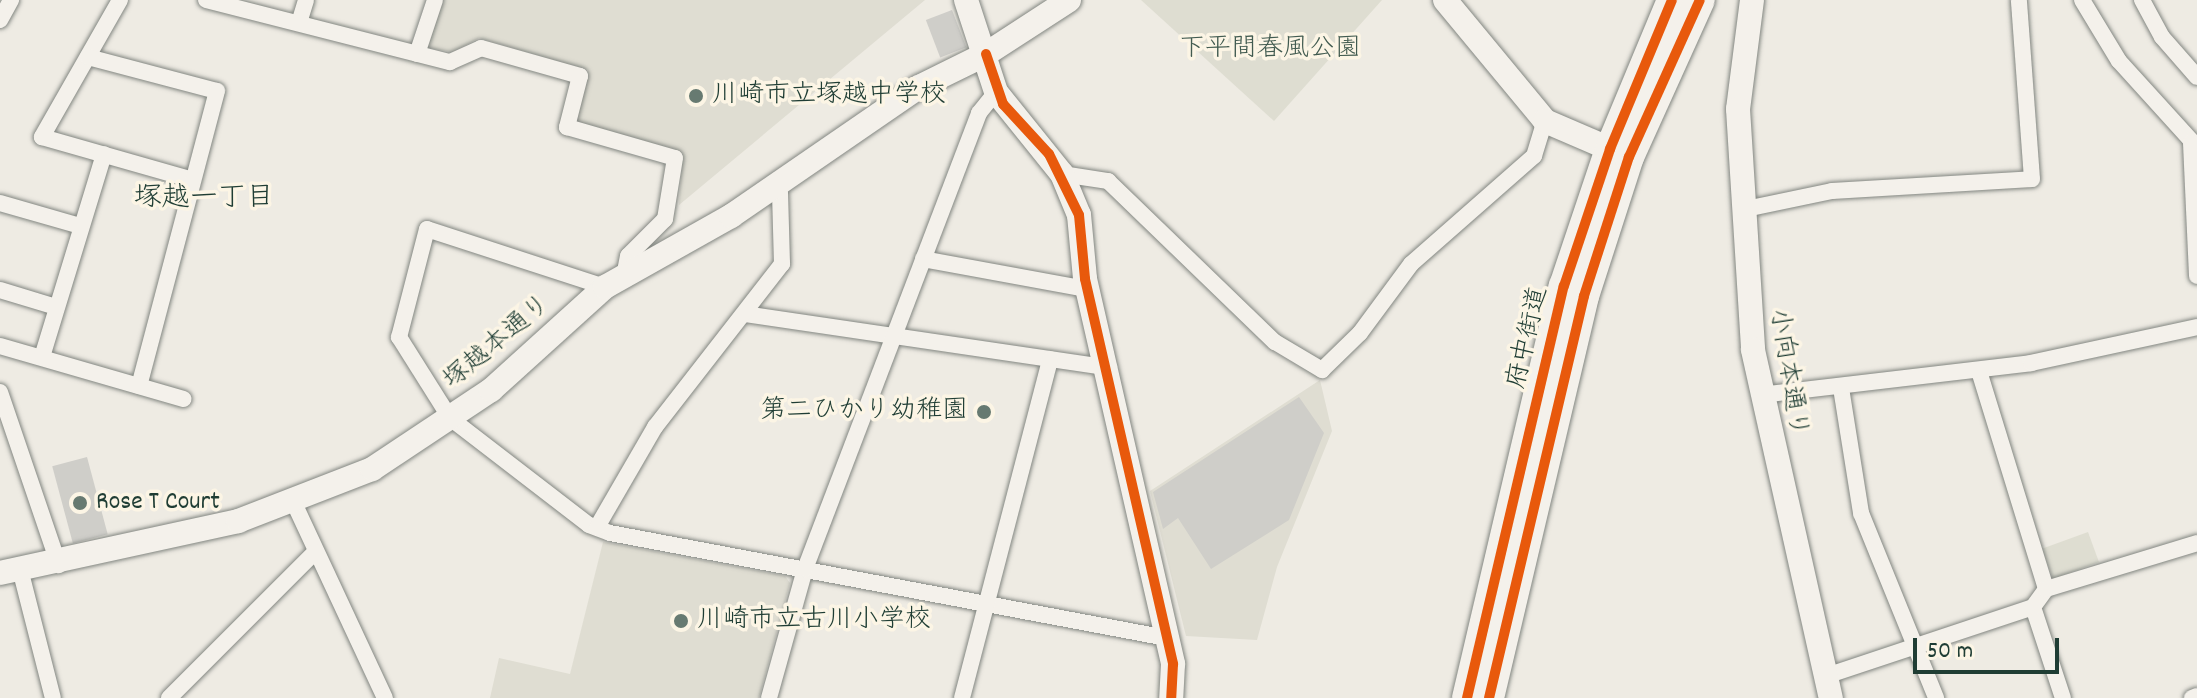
<!DOCTYPE html>
<html>
<head>
<meta charset="utf-8">
<style>
	body { margin:0 }
	#map { position:relative; width:2197px; height:698px; overflow:hidden; background:#eeebe3; font-family:Dekko,"Klee One",sans-serif }
	div>[style] { position:absolute }
	.built>* { inset:0; background:#dfddd2 }
	.green>* { inset:0; background:#deddd1; transform-origin:0 0 }
	.building>* { inset:0; background:#cfcec9; transform-origin:0 0 }
	.roads { filter:drop-shadow(0 0 2px #828681) drop-shadow(0 0 2px #828681) }
	.street>* { height:16px; margin:-8px; padding:0 8px; transform-origin:8px; border-radius:8px; background:#f4f1eb }
	.secondary>* { height:24px; margin:-12px; padding:0 12px; transform-origin:12px; border-radius:12px; background:#f4f1eb }
	.highway>* { height:30px; margin:-15px; padding:0 15px; transform-origin:15px; border-radius:15px; background:#f4f1eb }
	.cycleway>* { height:10px; margin:-5px; padding:0 5px; transform-origin:5px; border-radius:5px; background:#e8590c }
	.dots>* { width:22px; height:22px; translate:-50% -50%; box-sizing:border-box; border:4px solid #fcf5e5; border-radius:50% }
	span { translate:-50% -50%; white-space:nowrap; text-align:center; line-height:1.15; -webkit-text-stroke:7px #fcf5e5; paint-order:stroke }
	.park-label { font-size:26px; color:#425b50 }
	.poi-label { font-size:26px; color:#1f3d34 }
	.left { translate:0 -50%; text-align:left }
	.right { translate:-100% -50%; text-align:right }
	.street-label { font-size:26px; color:#1f3d34 }
	.neighbourhood-label { font-size:28px; color:#1f3d34 }
	.scale { position:absolute; left:1913px; top:638px; width:146px; height:36px; box-sizing:border-box; border:4px solid #1f3d34; border-top:0; padding-left:10px; font-size:24px; line-height:28px; white-space:nowrap; color:#1f3d34; -webkit-text-stroke:6px #fcf5e5; paint-order:stroke }
</style>
</head>
<body>
<div id="map">
	<div class="built">
		<div style="clip-path:polygon(442px 0,925px 0,679px 205px,682px 162px,576px 121px,588px 70px,479px 38px,453px 52px,428px 48px)"></div>
		<div style="clip-path:polygon(1320px 380px,1332px 431px,1277px 567px,1257px 640px,1186px 636px,1150px 491px)"></div>
		<div style="clip-path:polygon(603px 542px,785px 576px,790px 583px,759px 698px,490px 698px,499px 658px,570px 674px)"></div>
	</div>
	<div class="green">
		<div style="clip-path:polygon(1141px 0,1382px 0,1274px 121px)"></div>
		<div style="left:2088px;top:532px;width:32px;height:49px;rotate:70deg"></div>
	</div>
	<div class="building">
		<div style="left:952px;top:10px;width:40px;height:28px;rotate:69deg"></div>
		<div style="clip-path:polygon(1299px 397px,1324px 433px,1289px 520px,1211px 569px,1178px 518px,1163px 529px,1153px 492px)"></div>
		<div style="left:87px;top:457px;width:80px;height:36px;rotate:75deg"></div>
	</div>
	<div class="roads">
		<div class="street">
			<div style="left:120px;top:0;width:158px;rotate:119.7deg"></div>
			<div style="left:42px;top:137px;width:157px;rotate:15.9deg"></div>
			<div style="left:206px;top:0;width:252px;rotate:14.3deg"></div>
			<div style="left:450px;top:62px;width:34px;rotate:-24deg"></div>
			<div style="left:481px;top:48px;width:103px;rotate:15.8deg"></div>
			<div style="left:580px;top:76px;width:53px;rotate:104.3deg"></div>
			<div style="left:567px;top:127px;width:112px;rotate:16deg"></div>
			<div style="left:675px;top:158px;width:62px;rotate:99.3deg"></div>
			<div style="left:665px;top:219px;width:52px;rotate:135deg"></div>
			<div style="left:628px;top:256px;width:20px;rotate:101deg"></div>
			<div style="left:2082px;top:0;width:71px;rotate:58.8deg"></div>
			<div style="left:2119px;top:61px;width:116px;rotate:47.8deg"></div>
			<div style="left:2142px;top:0;width:42px;rotate:61.6deg"></div>
			<div style="left:2162px;top:37px;width:53px;rotate:48.8deg"></div>
			<div style="left:0;top:20px;width:23px;rotate:-61deg"></div>
			<div style="left:299px;top:23px;width:24px;rotate:-73deg"></div>
			<div style="left:417px;top:54px;width:57px;rotate:-71.6deg"></div>
			<div style="left:88px;top:57px;width:133px;rotate:14.8deg"></div>
			<div style="left:217px;top:91px;width:305px;rotate:104.8deg"></div>
			<div style="left:2191px;top:143px;width:133px;rotate:87.4deg"></div>
			<div style="left:1062px;top:174px;width:47px;rotate:8.7deg"></div>
			<div style="left:1108px;top:181px;width:232px;rotate:44deg"></div>
			<div style="left:1275px;top:342px;width:55px;rotate:30.8deg"></div>
			<div style="left:1322px;top:370px;width:53px;rotate:-44.2deg"></div>
			<div style="left:1360px;top:333px;width:86px;rotate:-53.5deg"></div>
			<div style="left:1411px;top:264px;width:164px;rotate:-41.3deg"></div>
			<div style="left:1534px;top:156px;width:37px;rotate:-73deg"></div>
			<div style="left:0;top:203px;width:83px;rotate:16deg"></div>
			<div style="left:1741px;top:210px;width:93px;rotate:-11.8deg"></div>
			<div style="left:1832px;top:191px;width:200px;rotate:-3.4deg"></div>
			<div style="left:2032px;top:179px;width:179px;rotate:-94.2deg"></div>
			<div style="left:923px;top:259px;width:167px;rotate:10.4deg"></div>
			<div style="left:605px;top:287px;width:187px;rotate:-162deg"></div>
			<div style="left:427px;top:229px;width:112px;rotate:104.5deg"></div>
			<div style="left:399px;top:337px;width:96px;rotate:57.8deg"></div>
			<div style="left:450px;top:418px;width:175px;rotate:37.6deg"></div>
			<div style="left:589px;top:525px;width:22px;rotate:21deg"></div>
			<div style="left:610px;top:533px;width:567px;rotate:10.68deg"></div>
			<div style="left:0;top:290px;width:59px;rotate:16.9deg"></div>
			<div style="left:745px;top:314px;width:368px;rotate:8.4deg"></div>
			<div style="left:0;top:346px;width:191px;rotate:16.1deg"></div>
			<div style="left:42px;top:357px;width:212px;rotate:-73deg"></div>
			<div style="left:1979px;top:371px;width:228px;rotate:72.9deg"></div>
			<div style="left:1841px;top:388px;width:127px;rotate:80.9deg"></div>
			<div style="left:1861px;top:513px;width:200px;rotate:67.9deg"></div>
			<div style="left:0;top:392px;width:183px;rotate:71.2deg"></div>
			<div style="left:1760px;top:395px;width:273px;rotate:-6.7deg"></div>
			<div style="left:2031px;top:363px;width:170px;rotate:-12.2deg"></div>
			<div style="left:294px;top:503px;width:215px;rotate:65deg"></div>
			<div style="left:597px;top:527px;width:116px;rotate:-59.9deg"></div>
			<div style="left:655px;top:427px;width:207px;rotate:-52.1deg"></div>
			<div style="left:782px;top:264px;width:71px;rotate:-91.6deg"></div>
			<div style="left:780px;top:193px;width:9px;rotate:-131deg"></div>
			<div style="left:20px;top:569px;width:133px;rotate:75.7deg"></div>
			<div style="left:2033px;top:607px;width:96px;rotate:71.8deg"></div>
			<div style="left:1826px;top:676px;width:218px;rotate:-18.4deg"></div>
			<div style="left:2033px;top:607px;width:22px;rotate:-54deg"></div>
			<div style="left:2046px;top:589px;width:158px;rotate:-16.9deg"></div>
			<div style="left:169px;top:698px;width:206px;rotate:-45deg"></div>
			<div style="left:769px;top:698px;width:134px;rotate:-74.4deg"></div>
			<div style="left:805px;top:569px;width:488px;rotate:-69.1deg"></div>
			<div style="left:979px;top:113px;width:27px;rotate:-51deg"></div>
			<div style="left:962px;top:698px;width:350px;rotate:-75.4deg"></div>
			<div style="left:2192px;top:698px;width:5px;rotate:-22deg"></div>
		</div>
		<div class="secondary">
			<div style="left:966px;top:0;width:97px;rotate:71.9deg"></div>
			<div style="left:996px;top:92px;width:105px;rotate:51.2deg"></div>
			<div style="left:1062px;top:174px;width:44px;rotate:67.5deg"></div>
			<div style="left:1079px;top:215px;width:64px;rotate:84.6deg"></div>
			<div style="left:1085px;top:279px;width:395px;rotate:77.1deg"></div>
			<div style="left:1173px;top:664px;width:34px;rotate:93deg"></div>
			<div style="left:1445px;top:0;width:157px;rotate:50.4deg"></div>
			<div style="left:1545px;top:121px;width:71px;rotate:23.3deg"></div>
			<div style="left:1752px;top:0;width:110px;rotate:97.3deg"></div>
			<div style="left:1738px;top:109px;width:241px;rotate:86.4deg"></div>
			<div style="left:1753px;top:350px;width:357px;rotate:77.4deg"></div>
			<div style="left:0;top:573px;width:244px;rotate:-12.3deg"></div>
			<div style="left:238px;top:521px;width:144px;rotate:-21.2deg"></div>
			<div style="left:372px;top:469px;width:143px;rotate:-33.6deg"></div>
			<div style="left:491px;top:390px;width:154px;rotate:-42.1deg"></div>
			<div style="left:605px;top:287px;width:145px;rotate:-29.4deg"></div>
			<div style="left:731px;top:216px;width:228px;rotate:-34.5deg"></div>
			<div style="left:919px;top:87px;width:75px;rotate:-26.2deg"></div>
			<div style="left:986px;top:54px;width:99px;rotate:-33deg"></div>
		</div>
		<div class="highway">
			<div style="left:1467px;top:698px;width:423px;rotate:-76.8deg"></div>
			<div style="left:1564px;top:286px;width:145px;rotate:-71.4deg"></div>
			<div style="left:1610px;top:149px;width:161px;rotate:-67.4deg"></div>
			<div style="left:1489px;top:698px;width:413px;rotate:-76.7deg"></div>
			<div style="left:1584px;top:296px;width:146px;rotate:-72.1deg"></div>
			<div style="left:1629px;top:157px;width:172px;rotate:-65.7deg"></div>
		</div>
	</div>
	<div class="cycleway">
		<div style="left:986px;top:54px;width:53px;rotate:71.2deg"></div>
		<div style="left:1003px;top:104px;width:68px;rotate:47.4deg"></div>
		<div style="left:1049px;top:154px;width:68px;rotate:63.8deg"></div>
		<div style="left:1079px;top:215px;width:64px;rotate:84.6deg"></div>
		<div style="left:1085px;top:279px;width:395px;rotate:77.1deg"></div>
		<div style="left:1173px;top:664px;width:34px;rotate:93deg"></div>
		<div style="left:1467px;top:698px;width:423px;rotate:-76.8deg"></div>
		<div style="left:1564px;top:286px;width:145px;rotate:-71.4deg"></div>
		<div style="left:1610px;top:149px;width:161px;rotate:-67.4deg"></div>
		<div style="left:1489px;top:698px;width:413px;rotate:-76.7deg"></div>
		<div style="left:1584px;top:296px;width:146px;rotate:-72.1deg"></div>
		<div style="left:1629px;top:157px;width:172px;rotate:-65.7deg"></div>
	</div>
	<div class="dots">
		<div style="left:696px;top:96px;background:#677a71"></div>
		<div style="left:984px;top:412px;background:#677a71"></div>
		<div style="left:80px;top:503px;background:#677a71"></div>
		<div style="left:681px;top:621px;background:#677a71"></div>
	</div>
	<div class="park-label">
		<span style="left:1270px;top:50px">下平間春風公園</span>
	</div>
	<div class="poi-label">
		<span class="left" style="left:712px;top:96px">川崎市立塚越中学校</span>
		<span class="right" style="left:968px;top:412px">第二ひかり幼稚園</span>
		<span class="left" style="left:96px;top:503px">Rose T Court</span>
		<span class="left" style="left:697px;top:621px">川崎市立古川小学校</span>
	</div>
	<div class="street-label">
		<span style="left:1529px;top:338px;rotate:-77deg">府中街道</span>
		<span style="left:498px;top:343px;rotate:-40deg">塚越本通り</span>
		<span style="left:1787px;top:373px;rotate:81deg">小向本通り</span>
	</div>
	<div class="neighbourhood-label">
		<span style="left:204px;top:200px">塚越一丁目</span>
	</div>
	<div class="scale">50 m</div>
</div>
</body>
</html>
